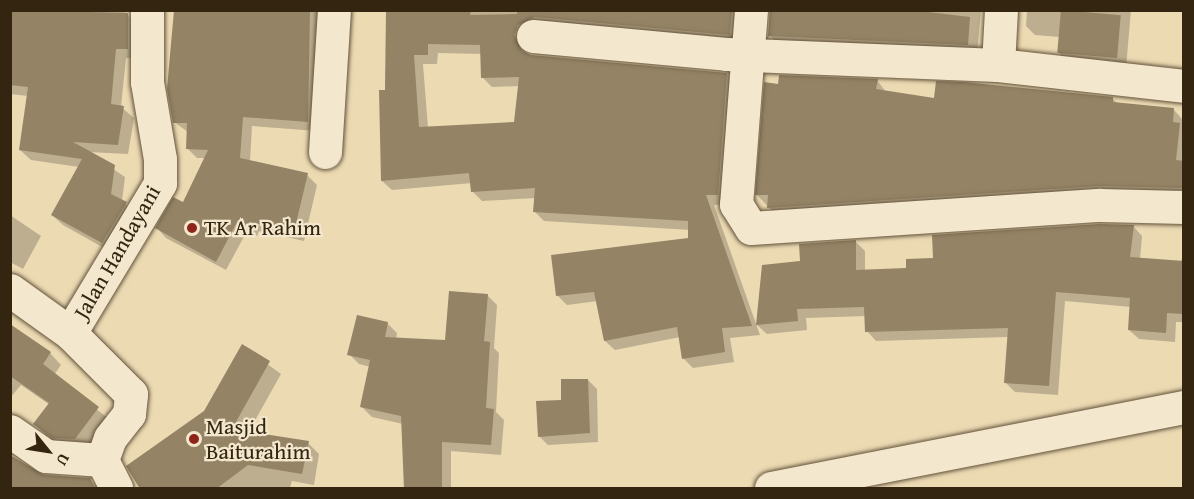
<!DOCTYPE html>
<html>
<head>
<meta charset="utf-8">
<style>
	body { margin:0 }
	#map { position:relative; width:1194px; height:499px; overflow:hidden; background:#ecdab3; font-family:"Gentium Book Plus",serif }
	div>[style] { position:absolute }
	.shadow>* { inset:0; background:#0003 }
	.building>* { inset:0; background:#948365; transform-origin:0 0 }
	.roads { filter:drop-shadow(0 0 2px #62523a) drop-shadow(0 0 2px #62523a) }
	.street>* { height:33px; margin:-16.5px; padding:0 16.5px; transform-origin:16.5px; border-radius:16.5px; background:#f3e7ce }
	.dots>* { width:16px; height:16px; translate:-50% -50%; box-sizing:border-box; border:3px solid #f3e7ce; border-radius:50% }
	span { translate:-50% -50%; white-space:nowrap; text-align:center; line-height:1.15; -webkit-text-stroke:4.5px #f3e7ce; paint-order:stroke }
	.poi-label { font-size:22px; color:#342511 }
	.left { translate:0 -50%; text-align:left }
	.street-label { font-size:22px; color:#342511 }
	.frame { position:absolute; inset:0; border:12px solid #342511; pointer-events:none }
	.north { position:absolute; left:18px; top:421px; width:60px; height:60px; -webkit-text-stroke:4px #f3e7ce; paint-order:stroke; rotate:120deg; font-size:16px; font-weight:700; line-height:24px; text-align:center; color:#342511 }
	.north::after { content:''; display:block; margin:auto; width:21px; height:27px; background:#342511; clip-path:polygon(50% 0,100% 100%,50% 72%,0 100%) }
</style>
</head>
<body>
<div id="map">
	<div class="shadow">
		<div style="clip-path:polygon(10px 10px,123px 10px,138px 25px,138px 59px,126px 58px,121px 107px,134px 118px,128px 154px,88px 152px,125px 177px,122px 201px,136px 214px,113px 253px,63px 225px,52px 215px,79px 167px,31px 160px,20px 150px,28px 96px,10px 94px)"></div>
		<div style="clip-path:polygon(175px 10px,319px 10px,317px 131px,252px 126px,250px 162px,307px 175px,317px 185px,304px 241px,259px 231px,257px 236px,247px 231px,226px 270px,166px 238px,157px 228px,184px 204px,206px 158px,197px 158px,187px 148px,188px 132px,174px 122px)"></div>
		<div style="clip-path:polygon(evenodd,388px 10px,744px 10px,740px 44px,527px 35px,525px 52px,531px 56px,727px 74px,736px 84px,727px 204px,714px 205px,760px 335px,730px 338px,734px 362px,693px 368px,684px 359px,680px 337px,615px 350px,605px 341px,598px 301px,567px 305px,557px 295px,690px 239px,690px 230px,544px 221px,535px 212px,536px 198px,482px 201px,472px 191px,472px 183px,392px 190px,382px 181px,388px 10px,438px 53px,482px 54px,483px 78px,492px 87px,519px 86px,515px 123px,428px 128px,423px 64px,437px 64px,438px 53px)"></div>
		<div style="clip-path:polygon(770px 10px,981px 10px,977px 54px,779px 45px,769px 35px)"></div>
		<div style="clip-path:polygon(1027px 10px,1131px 10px,1126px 68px,1068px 62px,1058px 52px,1060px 37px,1035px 35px,1026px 26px)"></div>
		<div style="clip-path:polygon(877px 80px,886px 92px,936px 100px,1112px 98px,1118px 104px,1174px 110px,1183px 120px,1184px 198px,778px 217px,757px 195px,780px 85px)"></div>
		<div style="clip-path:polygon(10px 215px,41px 236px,23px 269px,10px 262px)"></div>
		<div style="clip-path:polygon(1133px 226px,1142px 236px,1140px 259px,1181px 262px,1184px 249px,1184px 322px,1176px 322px,1175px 342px,1139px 339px,1129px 330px,1131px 307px,1065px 301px,1058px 395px,1015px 392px,1005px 382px,1008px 337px,876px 341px,867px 331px,866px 316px,806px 318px,807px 330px,767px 334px,757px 325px,802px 263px,855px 241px,865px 251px,865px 271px,907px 269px,934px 260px)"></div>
		<div style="clip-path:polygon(487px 295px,497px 305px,494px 348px,499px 353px,496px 412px,504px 420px,501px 455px,451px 451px,451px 488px,405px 488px,403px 424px,372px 417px,362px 407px,371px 367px,359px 364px,349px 354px,387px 323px,397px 333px,396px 339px,447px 341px)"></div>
		<div style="clip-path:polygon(10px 326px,50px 353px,61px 365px,54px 375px,110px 420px,87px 450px,65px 449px,47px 436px,35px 424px,50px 405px,21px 385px,10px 398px)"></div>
		<div style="clip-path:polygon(242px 346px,281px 374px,248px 433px,308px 443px,319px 454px,314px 485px,292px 481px,290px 488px,143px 488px,205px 412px)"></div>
		<div style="clip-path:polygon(588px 380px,597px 389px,598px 442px,548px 445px,539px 436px,563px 401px)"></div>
		<div style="clip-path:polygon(35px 473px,89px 479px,98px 488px,10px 488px)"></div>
	</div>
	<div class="building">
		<div style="clip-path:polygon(10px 10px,128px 13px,128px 49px,116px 49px,111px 104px,124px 106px,118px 145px,73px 142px,115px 165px,111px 194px,127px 202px,102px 243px,51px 215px,82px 159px,19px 150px,28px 87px,10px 85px)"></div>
		<div style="clip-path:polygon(174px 10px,310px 10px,308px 122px,243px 117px,240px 158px,308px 173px,294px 232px,249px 222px,246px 227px,237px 222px,216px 262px,155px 228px,173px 197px,183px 202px,208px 150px,186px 149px,187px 123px,173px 123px,167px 89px)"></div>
		<div style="clip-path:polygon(evenodd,386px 10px,471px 10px,470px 15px,517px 14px,517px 10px,732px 10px,730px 35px,535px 17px,518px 25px,514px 35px,522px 51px,531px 55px,727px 73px,718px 195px,706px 195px,752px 326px,722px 328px,725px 352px,682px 359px,677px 327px,604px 341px,594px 292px,556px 296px,551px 255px,688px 238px,688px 221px,533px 212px,535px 188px,471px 192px,469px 173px,381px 181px,379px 90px,385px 90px,386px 10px,428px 44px,480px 45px,481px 78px,519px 77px,514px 122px,419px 127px,414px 55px,428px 55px,428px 44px)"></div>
		<div style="clip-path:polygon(770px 10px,911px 10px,970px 17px,968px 45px,768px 36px)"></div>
		<div style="left:1061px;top:10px;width:60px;height:43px;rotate:5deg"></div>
		<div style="clip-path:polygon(779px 75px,878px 79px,876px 89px,934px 98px,936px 81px,964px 82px,1113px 97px,1113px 102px,1174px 108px,1173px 122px,1180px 123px,1176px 160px,1184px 161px,1184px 188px,1099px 186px,767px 208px,768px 195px,755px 195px,764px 82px,778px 84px)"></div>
		<div style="clip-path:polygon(1100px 224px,1134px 225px,1130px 257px,1184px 261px,1184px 314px,1167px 313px,1166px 333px,1128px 330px,1130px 298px,1056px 292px,1049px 386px,1004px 383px,1008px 328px,865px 332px,864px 307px,797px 309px,798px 321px,756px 325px,762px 265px,800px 261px,799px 244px,856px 240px,856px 270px,906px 268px,906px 259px,933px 258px,932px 235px)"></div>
		<div style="clip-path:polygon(449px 291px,488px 294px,484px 341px,490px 342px,486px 408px,494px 409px,491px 445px,442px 442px,442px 489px,404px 489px,401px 416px,360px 407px,370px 360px,347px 355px,357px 315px,388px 322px,385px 337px,445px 340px)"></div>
		<div style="clip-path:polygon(10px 324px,51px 352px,43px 364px,99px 407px,75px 439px,52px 438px,33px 424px,49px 403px,10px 376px)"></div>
		<div style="clip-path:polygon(242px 344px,270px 361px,232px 429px,309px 441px,302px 474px,248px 465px,216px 489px,140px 489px,126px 466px,204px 411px)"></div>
		<div style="clip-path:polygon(561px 379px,588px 379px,590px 433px,538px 437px,536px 401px,561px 400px)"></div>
		<div style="clip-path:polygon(10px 455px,44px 475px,90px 478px,95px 489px,10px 489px)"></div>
	</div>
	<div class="roads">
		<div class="street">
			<div style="left:751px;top:10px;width:195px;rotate:94.4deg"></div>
			<div style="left:736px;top:204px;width:28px;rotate:58deg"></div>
			<div style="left:751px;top:228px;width:350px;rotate:-3.8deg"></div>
			<div style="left:1100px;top:205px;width:84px;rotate:1.4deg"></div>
			<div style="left:533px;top:36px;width:194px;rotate:5.3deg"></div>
			<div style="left:726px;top:54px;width:272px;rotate:2.3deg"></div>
			<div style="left:998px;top:65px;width:187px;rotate:6.4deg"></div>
			<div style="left:998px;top:65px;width:55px;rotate:-86.9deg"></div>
			<div style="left:325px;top:152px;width:142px;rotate:-86.4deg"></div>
			<div style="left:10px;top:290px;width:74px;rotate:35.6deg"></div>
			<div style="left:10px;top:431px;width:44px;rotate:34.8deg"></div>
			<div style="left:46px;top:456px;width:56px;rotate:4.1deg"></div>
			<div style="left:102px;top:460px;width:23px;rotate:-70deg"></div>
			<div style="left:110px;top:438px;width:31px;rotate:-52deg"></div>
			<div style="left:129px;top:414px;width:20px;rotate:-84deg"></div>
			<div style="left:131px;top:394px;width:86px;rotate:-135deg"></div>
			<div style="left:70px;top:333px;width:175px;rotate:-59deg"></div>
			<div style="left:160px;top:183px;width:24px;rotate:-90deg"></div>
			<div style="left:160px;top:159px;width:78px;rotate:-99.6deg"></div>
			<div style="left:147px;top:82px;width:72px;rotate:-90deg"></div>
			<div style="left:102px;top:460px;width:31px;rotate:63deg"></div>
			<div style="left:771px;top:488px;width:421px;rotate:-11.1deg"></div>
		</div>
	</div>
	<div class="dots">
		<div style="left:192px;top:228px;background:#8f2418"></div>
		<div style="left:194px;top:439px;background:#8f2418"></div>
	</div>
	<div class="poi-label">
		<span class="left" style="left:204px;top:228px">TK Ar Rahim</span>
		<span class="left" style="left:206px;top:439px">Masjid<br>Baiturahim</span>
	</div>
	<div class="street-label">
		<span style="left:117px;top:252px;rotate:-60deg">Jalan Handayani</span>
	</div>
	<div class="frame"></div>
	<div class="north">U</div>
</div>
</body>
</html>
